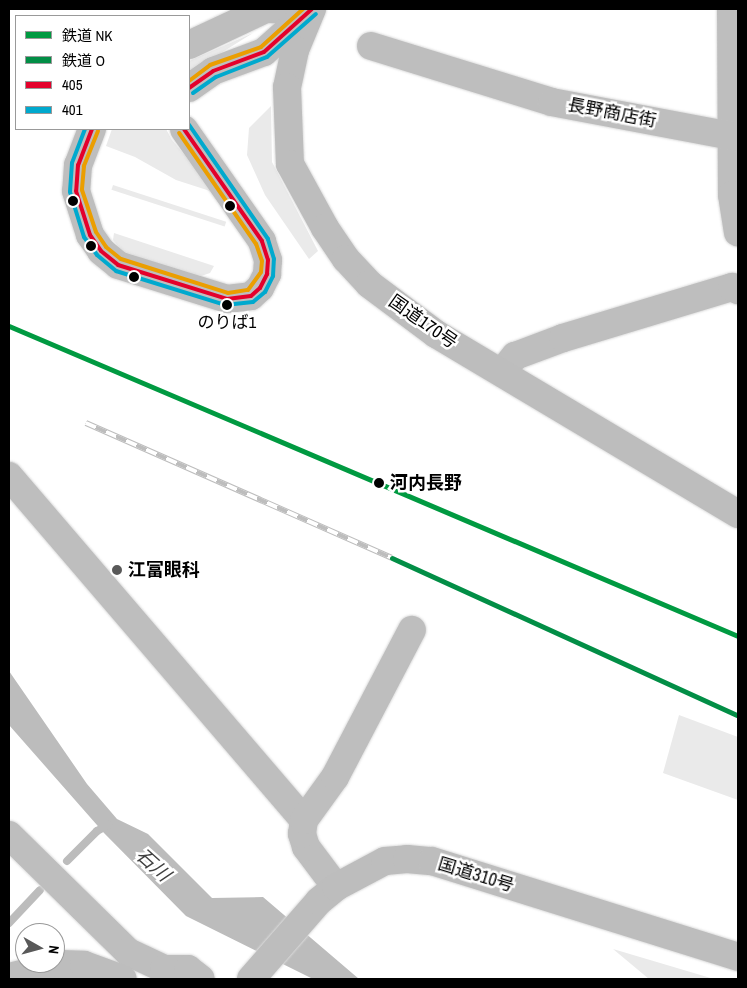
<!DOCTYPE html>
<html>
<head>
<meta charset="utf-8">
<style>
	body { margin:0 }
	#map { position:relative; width:747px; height:988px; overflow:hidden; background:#fff; font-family:"Archivo Narrow","Noto Sans JP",sans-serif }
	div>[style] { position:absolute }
	.green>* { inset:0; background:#eaeaea; transform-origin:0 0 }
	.water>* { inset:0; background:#bcbcbc }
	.stream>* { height:8px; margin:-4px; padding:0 4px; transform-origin:4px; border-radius:4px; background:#bcbcbc }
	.roads { filter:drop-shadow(0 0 1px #dbdbdb) drop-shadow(0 0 1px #dbdbdb) }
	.minor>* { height:28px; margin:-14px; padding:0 14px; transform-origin:14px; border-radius:14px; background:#bebebe }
	.highway>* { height:28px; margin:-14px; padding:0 14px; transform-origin:14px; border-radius:14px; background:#bdbdbd }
	.rail>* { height:5.5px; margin-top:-2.75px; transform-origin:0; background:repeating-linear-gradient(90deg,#fff 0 11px,#bdbdbd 0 22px); box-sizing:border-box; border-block:1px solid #bdbdbd }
	.bus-1>* { height:4px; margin:-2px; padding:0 2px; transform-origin:2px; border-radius:2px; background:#e4002b }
	.bus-2>* { height:4px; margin:-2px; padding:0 2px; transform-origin:2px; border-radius:2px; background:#00a9ce }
	.bus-3>* { height:4px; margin:-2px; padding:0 2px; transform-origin:2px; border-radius:2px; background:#eb9e00 }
	.rail-1>* { height:5px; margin:-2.5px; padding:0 2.5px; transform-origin:2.5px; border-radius:2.5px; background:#009a41 }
	.rail-2>* { height:5px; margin:-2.5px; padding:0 2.5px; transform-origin:2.5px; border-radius:2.5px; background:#028e46 }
	.dots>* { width:14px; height:14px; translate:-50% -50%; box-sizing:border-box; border:2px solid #fff; border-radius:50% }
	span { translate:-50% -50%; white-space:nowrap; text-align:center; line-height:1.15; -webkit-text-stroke:5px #fff; paint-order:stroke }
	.bus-label { font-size:17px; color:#000 }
	.street-label { font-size:18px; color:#000 }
	.stop-label { font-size:18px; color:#000; font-weight:700 }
	.left { translate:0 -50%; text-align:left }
	.poi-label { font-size:18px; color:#000; font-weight:700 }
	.water-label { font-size:19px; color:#404040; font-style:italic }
	.frame { position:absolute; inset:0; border:10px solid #000; pointer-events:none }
	.legend { position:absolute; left:15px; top:15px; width:175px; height:115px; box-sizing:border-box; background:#fff; border:1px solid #999; margin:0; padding:6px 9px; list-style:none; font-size:15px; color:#000 }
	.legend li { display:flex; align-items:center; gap:10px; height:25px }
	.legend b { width:25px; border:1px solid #999 }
	.north { position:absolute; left:15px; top:923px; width:50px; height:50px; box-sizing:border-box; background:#fff; border:1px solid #999; border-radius:50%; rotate:97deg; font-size:14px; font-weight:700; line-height:20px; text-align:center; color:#000 }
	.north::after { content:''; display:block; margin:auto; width:18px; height:22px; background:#595959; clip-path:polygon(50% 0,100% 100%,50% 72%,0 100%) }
</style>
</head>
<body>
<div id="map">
	<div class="green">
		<div style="clip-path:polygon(253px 33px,189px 73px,189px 61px)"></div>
		<div style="clip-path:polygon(271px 106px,272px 162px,318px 251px,309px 259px,265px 195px,247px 155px,249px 128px)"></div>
		<div style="clip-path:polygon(112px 129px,166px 129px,172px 140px,221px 198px,207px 190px,176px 180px,135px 157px,106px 146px)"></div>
		<div style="left:113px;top:185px;width:119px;height:5px;rotate:18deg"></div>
		<div style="clip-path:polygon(114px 233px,214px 266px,210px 273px,201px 276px,166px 267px,122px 251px,113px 240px)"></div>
		<div style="clip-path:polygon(679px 715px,738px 737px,738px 800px,663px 773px)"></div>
		<div style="clip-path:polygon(613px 949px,714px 979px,649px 979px)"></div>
	</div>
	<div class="water">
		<div style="clip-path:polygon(9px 671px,87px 784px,117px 819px,148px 834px,212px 898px,263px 897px,359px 979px,313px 979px,186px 916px,104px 833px,9px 725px)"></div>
	</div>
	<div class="stream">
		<div style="left:67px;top:861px;width:42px;rotate:-45deg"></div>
		<div style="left:97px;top:831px;width:13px;rotate:-29deg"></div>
		<div style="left:9px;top:923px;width:45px;rotate:-46.8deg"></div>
	</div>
	<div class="roads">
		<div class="minor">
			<div style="left:731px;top:9px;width:186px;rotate:89.7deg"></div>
			<div style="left:732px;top:195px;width:38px;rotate:81deg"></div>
			<div style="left:189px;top:45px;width:85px;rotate:-25.1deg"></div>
			<div style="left:266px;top:9px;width:45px;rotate:1.3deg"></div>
			<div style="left:371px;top:46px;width:189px;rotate:17.2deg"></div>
			<div style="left:552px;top:102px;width:189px;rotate:10.7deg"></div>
			<div style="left:189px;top:88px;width:29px;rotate:-35deg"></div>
			<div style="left:213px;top:71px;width:54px;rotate:-20.4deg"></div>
			<div style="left:264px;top:52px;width:63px;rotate:-41.8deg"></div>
			<div style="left:92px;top:129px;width:39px;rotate:111deg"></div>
			<div style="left:78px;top:165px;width:26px;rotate:94deg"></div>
			<div style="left:76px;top:191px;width:46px;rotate:72.3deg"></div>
			<div style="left:90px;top:235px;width:19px;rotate:55deg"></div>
			<div style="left:101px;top:251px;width:22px;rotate:39deg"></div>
			<div style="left:118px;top:265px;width:114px;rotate:17.3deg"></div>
			<div style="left:227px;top:299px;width:24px;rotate:-7deg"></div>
			<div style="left:251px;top:296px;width:12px;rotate:-42deg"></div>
			<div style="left:260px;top:288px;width:16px;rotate:-63deg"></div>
			<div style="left:267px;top:274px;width:14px;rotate:-86deg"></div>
			<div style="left:268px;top:260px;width:20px;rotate:-108deg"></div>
			<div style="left:262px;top:241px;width:136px;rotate:-124.9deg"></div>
			<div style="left:502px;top:372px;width:21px;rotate:-51deg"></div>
			<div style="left:515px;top:356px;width:51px;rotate:-20.6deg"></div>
			<div style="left:563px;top:338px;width:177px;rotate:-16.8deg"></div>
			<div style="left:732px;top:287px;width:7px;rotate:27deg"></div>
			<div style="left:9px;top:476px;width:453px;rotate:49.4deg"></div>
			<div style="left:9px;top:835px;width:167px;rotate:44.5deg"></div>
			<div style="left:128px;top:952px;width:40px;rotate:25deg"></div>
			<div style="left:164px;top:969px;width:24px"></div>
			<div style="left:188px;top:969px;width:16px;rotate:38deg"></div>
			<div style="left:336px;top:887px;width:50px;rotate:-126.9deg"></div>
			<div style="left:306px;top:847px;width:14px;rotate:-107deg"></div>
			<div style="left:302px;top:834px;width:14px;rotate:-82deg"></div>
			<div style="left:304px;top:820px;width:53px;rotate:-54.2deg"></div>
			<div style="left:335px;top:777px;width:166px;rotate:-62.4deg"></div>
		</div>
		<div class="highway">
			<div style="left:312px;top:9px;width:44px;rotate:112.5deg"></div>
			<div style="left:295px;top:50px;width:38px;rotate:102deg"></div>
			<div style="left:287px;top:87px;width:77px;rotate:87.8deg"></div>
			<div style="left:290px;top:164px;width:73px;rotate:61.3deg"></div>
			<div style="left:325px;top:228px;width:37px;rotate:56deg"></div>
			<div style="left:346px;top:259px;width:34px;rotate:47deg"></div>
			<div style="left:369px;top:284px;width:84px;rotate:36.7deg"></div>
			<div style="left:436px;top:334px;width:352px;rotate:30.8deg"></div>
			<div style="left:9px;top:977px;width:54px;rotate:-14deg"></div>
			<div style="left:61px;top:964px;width:23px;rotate:2deg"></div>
			<div style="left:84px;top:965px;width:41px;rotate:19.7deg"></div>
			<div style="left:251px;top:979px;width:103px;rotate:-48.9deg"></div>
			<div style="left:319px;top:901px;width:22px;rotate:-39deg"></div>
			<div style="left:336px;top:887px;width:55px;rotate:-28deg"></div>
			<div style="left:385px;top:861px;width:22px;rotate:-5deg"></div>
			<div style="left:407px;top:859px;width:25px;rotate:5deg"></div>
			<div style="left:432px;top:861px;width:321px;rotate:17.4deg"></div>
		</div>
	</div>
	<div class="rail">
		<div style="left:86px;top:423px;width:334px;rotate:23.8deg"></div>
	</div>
	<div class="bus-1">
		<div style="left:189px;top:88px;width:29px;rotate:-35deg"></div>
		<div style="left:213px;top:71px;width:54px;rotate:-20.4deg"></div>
		<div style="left:264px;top:52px;width:64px;rotate:-41.9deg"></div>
		<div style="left:92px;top:129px;width:39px;rotate:111deg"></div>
		<div style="left:78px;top:165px;width:26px;rotate:94deg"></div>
		<div style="left:76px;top:191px;width:46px;rotate:72.3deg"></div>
		<div style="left:90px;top:235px;width:19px;rotate:55deg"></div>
		<div style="left:101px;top:251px;width:22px;rotate:39deg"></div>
		<div style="left:118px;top:265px;width:114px;rotate:17.3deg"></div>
		<div style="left:227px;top:299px;width:24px;rotate:-7deg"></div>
		<div style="left:251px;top:296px;width:12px;rotate:-42deg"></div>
		<div style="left:260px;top:288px;width:16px;rotate:-63deg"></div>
		<div style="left:267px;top:274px;width:14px;rotate:-86deg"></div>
		<div style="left:268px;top:260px;width:20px;rotate:-108deg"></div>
		<div style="left:262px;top:241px;width:136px;rotate:-124.9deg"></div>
	</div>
	<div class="bus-2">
		<div style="left:193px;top:93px;width:28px;rotate:-35deg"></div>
		<div style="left:216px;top:77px;width:55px;rotate:-21.4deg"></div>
		<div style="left:267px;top:57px;width:65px;rotate:-41.3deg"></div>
		<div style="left:85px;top:129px;width:36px;rotate:111deg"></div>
		<div style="left:72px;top:163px;width:29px;rotate:94deg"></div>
		<div style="left:70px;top:192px;width:47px;rotate:72.7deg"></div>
		<div style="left:84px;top:237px;width:22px;rotate:54deg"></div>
		<div style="left:97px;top:255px;width:25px;rotate:40deg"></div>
		<div style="left:116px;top:271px;width:114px;rotate:17.3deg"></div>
		<div style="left:225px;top:305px;width:28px;rotate:-6deg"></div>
		<div style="left:253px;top:302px;width:16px;rotate:-40deg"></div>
		<div style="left:265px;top:292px;width:18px;rotate:-63deg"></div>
		<div style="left:273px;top:276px;width:17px;rotate:-87deg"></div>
		<div style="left:274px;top:259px;width:21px;rotate:-107deg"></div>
		<div style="left:268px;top:239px;width:139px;rotate:-124.7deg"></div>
	</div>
	<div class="bus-3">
		<div style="left:189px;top:81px;width:26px;rotate:-37deg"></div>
		<div style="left:210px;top:65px;width:54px;rotate:-19.4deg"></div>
		<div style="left:261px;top:47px;width:57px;rotate:-42.1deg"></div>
		<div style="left:98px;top:131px;width:38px;rotate:112deg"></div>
		<div style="left:84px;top:166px;width:24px;rotate:95deg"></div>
		<div style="left:82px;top:190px;width:44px;rotate:71.6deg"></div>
		<div style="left:96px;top:232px;width:18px;rotate:56deg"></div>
		<div style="left:106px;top:247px;width:19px;rotate:39deg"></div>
		<div style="left:121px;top:259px;width:112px;rotate:17.6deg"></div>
		<div style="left:228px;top:293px;width:20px;rotate:-9deg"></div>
		<div style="left:248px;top:290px;width:22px;rotate:-54deg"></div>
		<div style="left:261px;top:272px;width:11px;rotate:-85deg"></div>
		<div style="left:262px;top:261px;width:18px;rotate:-109deg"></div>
		<div style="left:256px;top:244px;width:135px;rotate:-124.7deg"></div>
	</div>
	<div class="rail-1">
		<div style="left:9px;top:326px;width:792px;rotate:23.04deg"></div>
	</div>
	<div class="rail-2">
		<div style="left:392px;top:558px;width:380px;rotate:24.5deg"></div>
	</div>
	<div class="dots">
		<div style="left:73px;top:201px;background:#000"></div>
		<div style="left:230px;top:206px;background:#000"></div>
		<div style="left:91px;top:246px;background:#000"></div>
		<div style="left:134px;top:277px;background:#000"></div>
		<div style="left:227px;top:305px;background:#000"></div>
		<div style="left:379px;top:483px;background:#000"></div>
		<div style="left:117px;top:570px;background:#595959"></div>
	</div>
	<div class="bus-label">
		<span style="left:227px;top:322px">のりば1</span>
	</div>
	<div class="street-label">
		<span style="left:612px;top:113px;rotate:11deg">長野商店街</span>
		<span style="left:423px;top:322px;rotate:35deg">国道170号</span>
		<span style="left:476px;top:875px;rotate:17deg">国道310号</span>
	</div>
	<div class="stop-label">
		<span class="left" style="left:390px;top:483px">河内長野</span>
	</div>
	<div class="poi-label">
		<span class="left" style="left:128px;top:570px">江富眼科</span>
	</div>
	<div class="water-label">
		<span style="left:153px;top:865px;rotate:42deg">石川</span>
	</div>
	<div class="frame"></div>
	<ul class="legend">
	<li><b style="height:6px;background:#009a41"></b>鉄道 NK</li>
	<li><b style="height:6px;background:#028e46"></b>鉄道 O</li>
	<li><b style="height:6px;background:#e4002b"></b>405</li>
	<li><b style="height:6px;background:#00a9ce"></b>401</li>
	</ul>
	<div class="north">N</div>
</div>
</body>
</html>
